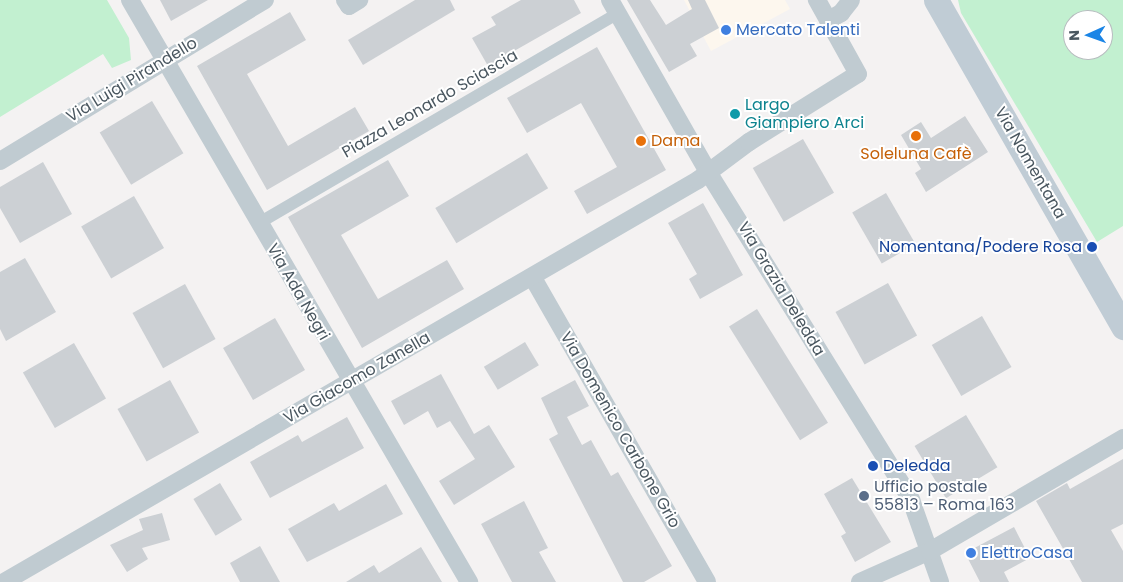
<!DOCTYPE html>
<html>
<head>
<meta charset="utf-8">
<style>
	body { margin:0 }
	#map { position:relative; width:1123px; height:582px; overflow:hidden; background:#f4f2f2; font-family:Poppins,sans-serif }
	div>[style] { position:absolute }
	.commercial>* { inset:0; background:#fdf7ee }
	.green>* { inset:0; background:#c2f0d0 }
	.building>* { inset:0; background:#ccd0d4; transform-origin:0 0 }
	.pedestrian>* { height:12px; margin:-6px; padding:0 6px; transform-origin:6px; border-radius:6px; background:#c0cbd1 }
	.minor>* { height:18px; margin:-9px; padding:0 9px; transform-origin:9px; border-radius:9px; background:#c0cbd1 }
	.secondary>* { height:25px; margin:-12.5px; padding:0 12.5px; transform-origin:12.5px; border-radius:12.5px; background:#c0ccd5 }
	.dots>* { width:14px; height:14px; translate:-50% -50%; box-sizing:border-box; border:2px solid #fff; border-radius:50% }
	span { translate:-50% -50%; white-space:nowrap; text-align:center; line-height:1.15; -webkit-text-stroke:4px #fff; paint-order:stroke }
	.shop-label { font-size:16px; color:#366cbe }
	.left { translate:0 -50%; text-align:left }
	.street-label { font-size:16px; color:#4a5760 }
	.culture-label { font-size:16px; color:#0d838f }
	.food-label { font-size:16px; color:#c56008 }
	.transit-label { font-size:16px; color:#164399 }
	.right { translate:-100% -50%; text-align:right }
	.service-label { font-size:16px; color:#4e5e75 }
	.north { position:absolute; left:1063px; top:10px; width:50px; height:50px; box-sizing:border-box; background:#fff; border:1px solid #b7bcbf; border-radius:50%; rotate:268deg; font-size:14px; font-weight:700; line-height:20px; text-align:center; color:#4a5760 }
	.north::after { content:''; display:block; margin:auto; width:18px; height:22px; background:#1b85e6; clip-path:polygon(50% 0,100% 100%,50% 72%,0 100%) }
</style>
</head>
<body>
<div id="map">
	<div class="commercial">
		<div style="clip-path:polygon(684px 0,785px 0,790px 9px,711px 51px)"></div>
	</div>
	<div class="green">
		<div style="clip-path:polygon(0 0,107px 0,129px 38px,131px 60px,112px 68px,103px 54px,0 117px)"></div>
		<div style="clip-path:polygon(evenodd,958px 0,1123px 0,1123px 226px,1097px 242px,961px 13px,958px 0,1073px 20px,1103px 20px,1103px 50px,1073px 50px,1073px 20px)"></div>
	</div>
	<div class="building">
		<div style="clip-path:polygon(160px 0,208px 0,171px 21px)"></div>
		<div style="clip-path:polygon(415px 0,450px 0,455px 10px,363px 65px,348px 40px)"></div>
		<div style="clip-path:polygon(521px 0,574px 0,581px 13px,488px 66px,472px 38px,496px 25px,491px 17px)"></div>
		<div style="clip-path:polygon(627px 0,650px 0,666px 25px,692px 9px,688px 0,705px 0,719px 28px,690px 44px,697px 56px,669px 72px)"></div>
		<div style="clip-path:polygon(290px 12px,306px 40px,247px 74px,288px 146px,355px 107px,369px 131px,267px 190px,197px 66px)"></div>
		<div style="clip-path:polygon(597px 47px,666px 170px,587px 214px,574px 191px,617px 167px,581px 103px,527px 133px,507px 98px)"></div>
		<div style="left:152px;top:101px;width:61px;height:61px;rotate:59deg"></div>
		<div style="clip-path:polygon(965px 116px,988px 152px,926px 192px,915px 173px,921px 169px,901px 135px,921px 122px,931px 138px)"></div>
		<div style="left:803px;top:139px;width:62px;height:58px;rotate:60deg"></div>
		<div style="left:527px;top:153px;width:41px;height:107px;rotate:59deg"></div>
		<div style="clip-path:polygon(388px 160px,409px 196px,341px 235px,378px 299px,447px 260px,464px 289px,362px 348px,288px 217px)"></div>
		<div style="clip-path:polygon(43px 162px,72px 214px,20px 243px,0 208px,0 187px)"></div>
		<div style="left:886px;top:193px;width:59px;height:39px;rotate:60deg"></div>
		<div style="left:134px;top:196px;width:60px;height:61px;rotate:60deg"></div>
		<div style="clip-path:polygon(703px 203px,743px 275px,700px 299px,689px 279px,697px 274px,668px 223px)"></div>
		<div style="clip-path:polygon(25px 258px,56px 312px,6px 341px,0 329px,0 272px)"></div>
		<div style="left:888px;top:283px;width:60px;height:60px;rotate:61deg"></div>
		<div style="left:185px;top:284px;width:63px;height:60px;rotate:61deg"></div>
		<div style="left:757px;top:309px;width:134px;height:33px;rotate:58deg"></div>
		<div style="left:982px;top:316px;width:59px;height:58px;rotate:60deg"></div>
		<div style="left:275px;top:318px;width:60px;height:60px;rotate:60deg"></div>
		<div style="left:525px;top:342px;width:27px;height:48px;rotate:59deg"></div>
		<div style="left:74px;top:343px;width:64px;height:59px;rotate:60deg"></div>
		<div style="clip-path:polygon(441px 374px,474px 434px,489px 425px,515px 467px,454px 505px,439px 481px,475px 459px,450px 421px,437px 428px,428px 411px,404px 425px,391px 401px)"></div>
		<div style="left:170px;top:380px;width:60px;height:60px;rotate:61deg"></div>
		<div style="clip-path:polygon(575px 380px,589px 406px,567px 417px,582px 445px,591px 440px,611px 476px,618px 472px,672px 566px,644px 582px,623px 582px,549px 439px,558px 434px,541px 398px)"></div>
		<div style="left:966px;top:415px;width:61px;height:60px;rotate:59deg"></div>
		<div style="clip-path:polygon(347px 417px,364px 448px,270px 498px,250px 462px,298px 435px,302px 442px)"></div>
		<div style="clip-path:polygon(1123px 459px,1123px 524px,1111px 530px,1123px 551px,1123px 582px,1082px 582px,1036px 501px,1067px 483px,1070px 489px)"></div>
		<div style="clip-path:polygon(852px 478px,891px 542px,855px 562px,841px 536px,846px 533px,824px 494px)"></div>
		<div style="left:220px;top:483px;width:43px;height:31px;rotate:59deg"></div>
		<div style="clip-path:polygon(386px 484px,403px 514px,307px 562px,288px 529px,334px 503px,339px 511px)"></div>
		<div style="clip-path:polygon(524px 501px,548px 548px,539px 552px,556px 582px,512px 582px,481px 524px)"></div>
		<div style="clip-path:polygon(162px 513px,170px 540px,142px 548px,148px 559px,127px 572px,110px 545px,143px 530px,139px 519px)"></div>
		<div style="clip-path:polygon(1014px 527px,1030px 558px,1004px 572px,1009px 582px,980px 582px,965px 553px)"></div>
		<div style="clip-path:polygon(260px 546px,280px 582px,240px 582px,230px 563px)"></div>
		<div style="clip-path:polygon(421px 547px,442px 582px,346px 582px,374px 565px,379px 573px)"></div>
	</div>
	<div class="pedestrian">
		<div style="left:259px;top:223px;width:416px;rotate:-30.3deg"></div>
	</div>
	<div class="minor">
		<div style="left:130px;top:0;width:674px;rotate:59.78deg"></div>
		<div style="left:345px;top:0;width:7px;rotate:56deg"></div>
		<div style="left:349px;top:6px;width:12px;rotate:-31deg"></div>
		<div style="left:610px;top:0;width:198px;rotate:60.3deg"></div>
		<div style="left:708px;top:172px;width:386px;rotate:58.2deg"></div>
		<div style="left:911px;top:500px;width:87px;rotate:70.5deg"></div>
		<div style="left:828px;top:20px;width:15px;rotate:-28deg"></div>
		<div style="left:841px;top:13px;width:16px;rotate:-52deg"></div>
		<div style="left:0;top:161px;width:310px;rotate:-31.3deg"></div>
		<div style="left:533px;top:278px;width:350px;rotate:60.2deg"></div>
		<div style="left:4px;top:582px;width:802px;rotate:-30.08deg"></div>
		<div style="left:698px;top:180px;width:64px;rotate:-36.7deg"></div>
		<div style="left:749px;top:142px;width:128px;rotate:-32deg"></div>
		<div style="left:858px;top:74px;width:85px;rotate:-119deg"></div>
		<div style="left:860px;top:582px;width:77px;rotate:-23.9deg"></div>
		<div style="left:930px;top:551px;width:224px;rotate:-30.3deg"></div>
	</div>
	<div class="secondary">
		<div style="left:936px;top:0;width:377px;rotate:60.2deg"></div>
	</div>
	<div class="dots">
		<div style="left:726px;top:30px;background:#3f7fe0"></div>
		<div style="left:735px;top:114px;background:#0f9aa8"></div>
		<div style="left:916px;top:136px;background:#e8710a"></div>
		<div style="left:641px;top:141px;background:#e8710a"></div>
		<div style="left:1092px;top:247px;background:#1a4fb4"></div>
		<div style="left:873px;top:466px;background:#1a4fb4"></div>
		<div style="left:864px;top:496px;background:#5c6f8a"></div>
		<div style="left:971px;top:553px;background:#3f7fe0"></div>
	</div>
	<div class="shop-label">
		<span class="left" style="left:736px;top:30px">Mercato Talenti</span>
		<span class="left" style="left:981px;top:553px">ElettroCasa</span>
	</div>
	<div class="street-label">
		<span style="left:132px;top:80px;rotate:-31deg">Via Luigi Pirandello</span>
		<span style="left:430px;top:104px;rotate:-30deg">Piazza Leonardo Sciascia</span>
		<span style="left:1030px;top:163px;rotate:60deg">Via Nomentana</span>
		<span style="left:781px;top:289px;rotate:59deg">Via Grazia Deledda</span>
		<span style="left:298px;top:292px;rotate:60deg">Via Ada Negri</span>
		<span style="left:357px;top:378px;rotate:-30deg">Via Giacomo Zanella</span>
		<span style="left:620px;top:430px;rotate:60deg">Via Domenico Carbone Grio</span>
	</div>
	<div class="culture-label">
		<span class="left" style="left:745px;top:114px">Largo<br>Giampiero Arci</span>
	</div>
	<div class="food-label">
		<span class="left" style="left:651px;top:141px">Dama</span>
		<span style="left:916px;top:154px">Soleluna Cafè</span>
	</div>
	<div class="transit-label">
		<span class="right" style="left:1082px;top:247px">Nomentana/Podere Rosa</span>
		<span class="left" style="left:883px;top:466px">Deledda</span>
	</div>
	<div class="service-label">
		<span class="left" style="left:874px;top:496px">Ufficio postale<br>55813 – Roma 163</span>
	</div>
	<div class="north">N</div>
</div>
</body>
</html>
